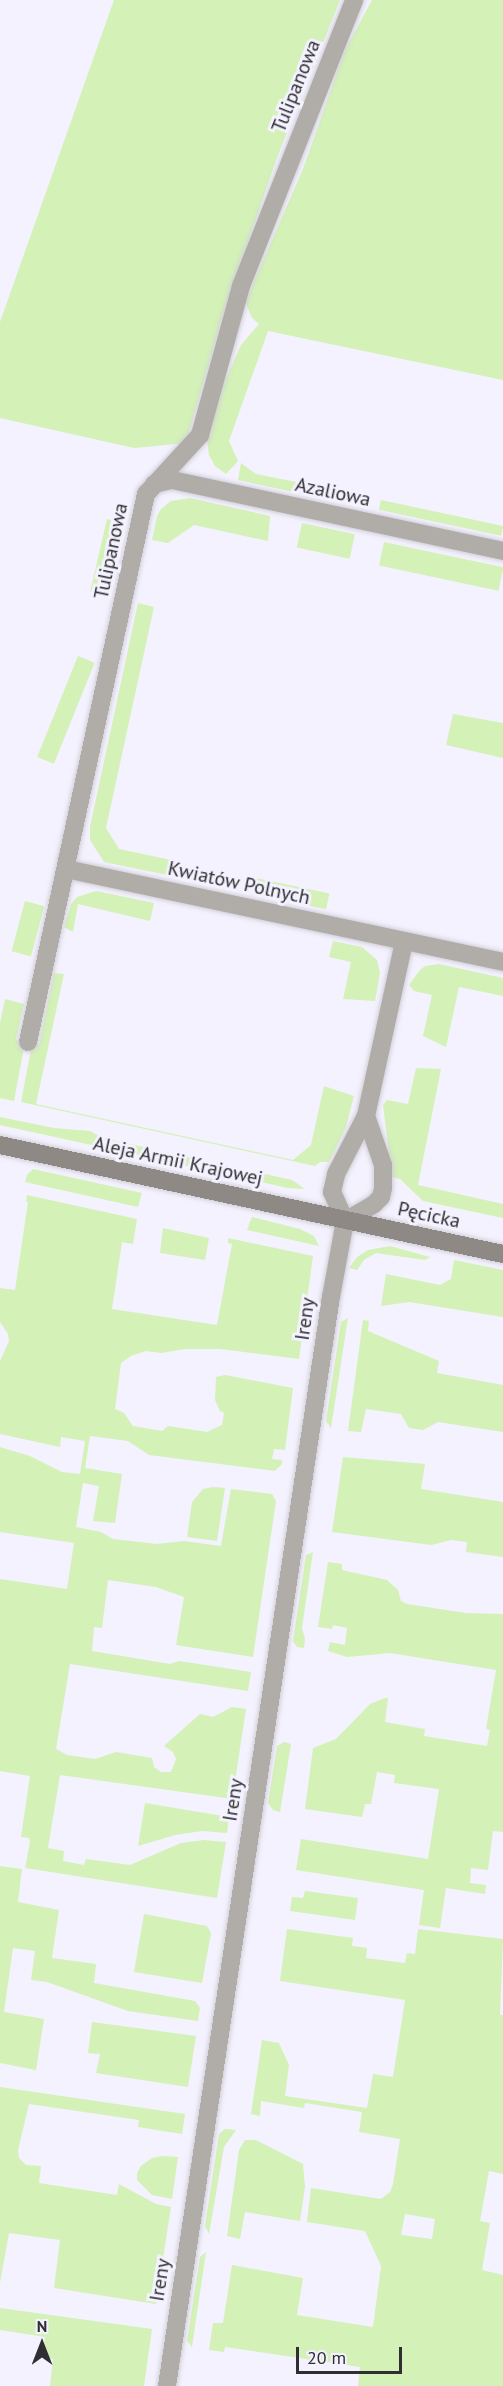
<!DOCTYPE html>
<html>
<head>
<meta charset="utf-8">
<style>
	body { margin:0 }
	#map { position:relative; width:503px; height:2386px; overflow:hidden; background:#f4f2fe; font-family:"PT Sans",sans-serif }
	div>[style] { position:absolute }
	.green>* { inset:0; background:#d4f1b8; transform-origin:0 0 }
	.roads { filter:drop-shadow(0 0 2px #d1cfd9) drop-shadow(0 0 2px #d1cfd9) }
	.street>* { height:18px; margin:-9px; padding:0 9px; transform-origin:9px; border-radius:9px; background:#b0aca8 }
	.secondary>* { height:18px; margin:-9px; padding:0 9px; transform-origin:9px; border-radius:9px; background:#8e8984 }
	span { translate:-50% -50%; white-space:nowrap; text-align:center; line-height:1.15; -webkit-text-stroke:6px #f4f2fe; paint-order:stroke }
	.street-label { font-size:20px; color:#2f2e32 }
	.north { position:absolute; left:12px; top:2314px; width:60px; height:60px; -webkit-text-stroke:4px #f4f2fe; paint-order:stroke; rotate:0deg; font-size:16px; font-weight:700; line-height:24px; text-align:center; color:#2f2e32 }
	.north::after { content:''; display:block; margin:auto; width:21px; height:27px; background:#2f2e32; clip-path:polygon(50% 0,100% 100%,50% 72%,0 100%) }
	.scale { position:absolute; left:296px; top:2347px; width:106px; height:27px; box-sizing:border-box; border:3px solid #2f2e32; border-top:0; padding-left:8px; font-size:18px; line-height:21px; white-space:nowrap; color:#2f2e32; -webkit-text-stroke:4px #f4f2fe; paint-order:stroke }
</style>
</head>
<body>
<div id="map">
	<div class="green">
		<div style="clip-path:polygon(114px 0,340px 0,278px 155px,225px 308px,186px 443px,134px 448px,0 418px,0 322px)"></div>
		<div style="clip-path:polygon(372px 0,503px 0,503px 380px,268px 331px,229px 441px,238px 461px,226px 474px,215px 466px,209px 455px,207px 441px,215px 403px,241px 345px,259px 324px,252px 318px,245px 302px,303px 169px,345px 50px)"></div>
		<div style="clip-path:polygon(241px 463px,256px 474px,296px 482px,294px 492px,238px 480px)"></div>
		<div style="clip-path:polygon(190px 498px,270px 516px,268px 541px,194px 525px,168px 543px,152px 540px,157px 516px,161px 509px,171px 501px)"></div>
		<div style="left:381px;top:500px;width:125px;height:10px;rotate:12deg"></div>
		<div style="left:107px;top:519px;width:18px;height:74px;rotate:13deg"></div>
		<div style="left:302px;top:523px;width:54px;height:25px;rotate:12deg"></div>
		<div style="left:384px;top:542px;width:122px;height:24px;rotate:12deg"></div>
		<div style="clip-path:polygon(138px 603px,154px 607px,106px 828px,119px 849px,176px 861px,173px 876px,104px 862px,90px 840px,90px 827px)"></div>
		<div style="left:78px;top:656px;width:18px;height:109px;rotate:22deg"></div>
		<div style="clip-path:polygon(453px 714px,503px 723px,503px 758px,446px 745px)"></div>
		<div style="left:256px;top:878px;width:75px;height:16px;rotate:12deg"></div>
		<div style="clip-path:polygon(96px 891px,154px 903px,150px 921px,78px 904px,73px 932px,64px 927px,71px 904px,77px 897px)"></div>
		<div style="left:25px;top:901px;width:20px;height:52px;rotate:15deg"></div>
		<div style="clip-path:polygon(333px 941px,362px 947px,377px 960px,380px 973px,375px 1001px,343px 999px,351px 962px,329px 957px)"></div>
		<div style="clip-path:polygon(439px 964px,503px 978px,503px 996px,459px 987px,446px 1047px,423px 1036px,432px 995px,414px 991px,409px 985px,420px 970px,425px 966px)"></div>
		<div style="clip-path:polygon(54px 973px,64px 974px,36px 1104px,293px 1160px,311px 1145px,324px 1086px,354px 1096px,346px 1127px,329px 1162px,320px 1162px,315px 1166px,21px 1102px,32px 1044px,39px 1045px)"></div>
		<div style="clip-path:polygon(5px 999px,24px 1004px,16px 1040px,25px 1042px,14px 1101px,0 1098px,0 1023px)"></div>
		<div style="clip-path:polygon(416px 1068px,441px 1069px,418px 1185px,503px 1204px,503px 1218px,423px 1201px,400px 1179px,392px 1177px,383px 1105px,387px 1100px,408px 1104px)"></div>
		<div style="clip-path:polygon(0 1117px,54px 1128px,90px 1131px,103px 1138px,292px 1180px,305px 1189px,288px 1188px,0 1125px)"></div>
		<div style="clip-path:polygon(33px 1169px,142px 1193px,138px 1207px,25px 1182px,27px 1175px)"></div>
		<div style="clip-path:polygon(27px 1195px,137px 1219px,133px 1244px,122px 1242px,112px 1309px,217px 1325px,232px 1244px,228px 1243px,228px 1238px,313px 1256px,299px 1359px,220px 1349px,185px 1349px,161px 1353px,146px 1351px,131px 1356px,121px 1363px,115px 1409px,124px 1413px,133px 1426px,162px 1431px,168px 1426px,207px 1432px,222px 1425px,224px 1413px,220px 1411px,215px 1400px,216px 1377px,225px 1375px,293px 1388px,285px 1450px,274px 1449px,272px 1459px,282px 1460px,282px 1464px,275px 1471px,149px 1455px,128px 1441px,90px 1436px,85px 1468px,122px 1474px,115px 1523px,93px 1521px,99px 1486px,83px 1483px,76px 1527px,101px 1532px,113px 1539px,157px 1544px,184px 1541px,221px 1546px,231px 1489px,272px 1494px,276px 1501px,253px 1657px,176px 1645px,184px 1597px,156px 1587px,108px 1580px,102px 1628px,94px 1627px,92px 1651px,170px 1664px,179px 1661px,251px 1672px,248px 1691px,70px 1664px,56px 1749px,67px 1755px,95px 1759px,116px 1752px,152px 1758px,154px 1767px,161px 1772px,171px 1772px,176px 1759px,173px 1752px,164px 1746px,200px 1714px,213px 1717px,232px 1707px,246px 1709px,234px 1788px,226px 1793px,233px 1799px,60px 1775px,48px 1848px,64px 1851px,63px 1861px,84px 1865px,86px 1859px,130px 1865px,181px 1843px,204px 1840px,226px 1842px,217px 1898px,25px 1868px,30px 1842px,29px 1838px,21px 1837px,30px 1776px,0 1771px,0 1579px,67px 1589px,74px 1543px,0 1532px,0 1447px,30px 1456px,62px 1472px,80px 1474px,85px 1441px,61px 1437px,60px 1447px,0 1434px,0 1361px,9px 1341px,8px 1334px,0 1322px,0 1288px,15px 1290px,28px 1202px,26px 1201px)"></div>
		<div style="clip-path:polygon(252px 1217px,300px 1229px,314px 1236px,319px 1246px,247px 1230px)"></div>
		<div style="clip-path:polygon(163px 1228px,209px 1238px,205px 1260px,160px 1253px)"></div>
		<div style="clip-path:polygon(390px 1246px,430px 1257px,425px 1260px,376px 1253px,364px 1260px,357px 1270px,349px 1268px,357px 1257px,368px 1250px)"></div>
		<div style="clip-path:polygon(454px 1260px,503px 1270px,503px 1317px,409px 1302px,381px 1306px,386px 1274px,440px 1285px,451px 1279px)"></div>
		<div style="clip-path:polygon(348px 1318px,331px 1428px,326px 1421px,341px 1322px)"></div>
		<div style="clip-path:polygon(363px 1320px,369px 1321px,368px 1331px,439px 1361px,437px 1373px,503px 1385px,503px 1432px,438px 1422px,423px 1430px,409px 1428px,401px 1414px,366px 1409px,361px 1432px,348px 1431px)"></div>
		<div style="clip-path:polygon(343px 1457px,425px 1464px,421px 1489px,503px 1502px,503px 1557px,466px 1552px,467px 1542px,451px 1540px,431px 1545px,332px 1532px)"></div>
		<div style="clip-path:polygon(213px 1487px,225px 1488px,217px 1541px,187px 1537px,192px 1502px,203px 1489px)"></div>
		<div style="clip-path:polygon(313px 1552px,302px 1628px,305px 1639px,304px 1648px,297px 1647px,293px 1641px,306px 1555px)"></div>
		<div style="clip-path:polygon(328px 1562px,342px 1564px,342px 1570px,387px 1580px,398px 1590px,401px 1601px,407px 1604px,466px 1613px,503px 1614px,503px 1832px,493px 1831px,488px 1870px,471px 1868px,470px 1883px,486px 1885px,485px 1894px,446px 1888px,440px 1928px,419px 1925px,424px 1890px,296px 1870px,301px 1839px,428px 1859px,439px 1789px,394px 1783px,395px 1775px,377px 1772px,371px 1804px,365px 1804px,362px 1817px,305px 1809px,313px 1748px,336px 1739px,370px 1704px,385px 1698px,388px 1698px,385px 1722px,425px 1729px,424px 1736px,487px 1746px,490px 1730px,486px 1729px,496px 1670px,390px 1653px,347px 1657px,328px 1651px,330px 1642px,345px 1645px,347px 1628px,333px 1625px,332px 1629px,318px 1627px)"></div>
		<div style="clip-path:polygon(284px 1742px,291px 1744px,280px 1812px,273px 1810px,268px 1803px,277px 1746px)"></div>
		<div style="clip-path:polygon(145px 1803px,229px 1817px,227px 1833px,202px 1831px,175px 1835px,138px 1846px)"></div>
		<div style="clip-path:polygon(0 1866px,22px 1869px,18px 1902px,59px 1910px,52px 1958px,96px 1964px,94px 1983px,195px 2001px,200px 2008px,198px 2021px,128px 2011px,47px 1982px,31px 1980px,35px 1951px,13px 1948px,4px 2012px,44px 2019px,36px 2070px,0 2063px)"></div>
		<div style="clip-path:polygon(305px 1891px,358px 1898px,355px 1920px,290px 1911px,292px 1897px,303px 1898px)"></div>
		<div style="clip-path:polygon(144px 1914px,207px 1926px,211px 1933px,202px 1983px,134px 1972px)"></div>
		<div style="clip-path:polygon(evenodd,287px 1929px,353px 1938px,352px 1946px,367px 1948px,366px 1958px,405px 1963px,407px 1953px,415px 1954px,418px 1929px,503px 1939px,500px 2015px,503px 2015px,503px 2174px,489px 2171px,480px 2221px,490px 2223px,482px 2270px,503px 2275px,503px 2386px,358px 2386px,360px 2367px,225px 2347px,224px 2352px,209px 2350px,213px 2323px,223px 2323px,232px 2265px,303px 2278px,297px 2315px,373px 2327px,381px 2266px,365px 2231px,307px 2222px,311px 2188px,381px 2199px,390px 2192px,393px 2184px,400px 2139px,359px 2132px,362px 2112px,305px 2103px,304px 2108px,261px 2101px,260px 2116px,251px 2114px,262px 2040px,279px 2043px,289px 2065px,285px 2096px,367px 2108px,373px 2074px,393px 2077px,405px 2000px,280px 1981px,287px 1929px,405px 2214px,435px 2219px,432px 2239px,401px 2235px,405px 2214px)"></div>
		<div style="clip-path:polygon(92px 2022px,196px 2036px,188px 2087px,96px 2073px,100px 2054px,88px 2053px)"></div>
		<div style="clip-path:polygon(0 2087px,185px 2114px,182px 2134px,138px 2127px,139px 2120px,29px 2104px,18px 2150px,19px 2158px,26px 2165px,41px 2166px,39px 2183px,117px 2195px,119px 2184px,156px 2204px,171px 2207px,156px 2304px,54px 2288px,60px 2240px,9px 2233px,0 2283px)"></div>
		<div style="clip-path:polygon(225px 2129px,236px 2130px,224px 2147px,209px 2234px,205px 2226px,219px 2134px)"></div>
		<div style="clip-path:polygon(245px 2140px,256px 2140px,303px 2164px,305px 2187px,300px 2221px,245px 2212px,240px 2239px,227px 2236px,239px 2150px)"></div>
		<div style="clip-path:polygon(162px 2156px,178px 2157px,172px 2199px,152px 2195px,137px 2180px,137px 2173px,141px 2166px,152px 2158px)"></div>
		<div style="clip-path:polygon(206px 2252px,192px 2347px,187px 2341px,200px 2257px)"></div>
		<div style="clip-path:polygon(0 2308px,152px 2329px,144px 2386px,50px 2386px,53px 2359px,43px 2357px,45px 2337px,0 2330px)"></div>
	</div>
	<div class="roads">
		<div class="street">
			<div style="left:154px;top:484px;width:18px;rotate:-13deg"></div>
			<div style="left:172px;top:480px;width:339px;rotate:12.1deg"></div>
			<div style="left:66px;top:869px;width:447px;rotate:12deg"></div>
			<div style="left:28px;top:1042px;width:561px;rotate:-77.85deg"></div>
			<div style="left:146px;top:494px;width:80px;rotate:-47.5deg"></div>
			<div style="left:200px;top:435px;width:155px;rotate:-74.6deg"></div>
			<div style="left:241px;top:286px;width:308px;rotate:-68.4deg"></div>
			<div style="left:345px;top:1221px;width:32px;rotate:-114deg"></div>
			<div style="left:332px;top:1192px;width:18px;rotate:-77deg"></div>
			<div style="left:336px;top:1174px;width:65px;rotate:-62.7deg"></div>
			<div style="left:366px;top:1116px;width:179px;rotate:-77.7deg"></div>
			<div style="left:345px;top:1221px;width:34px;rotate:-30deg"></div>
			<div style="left:374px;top:1204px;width:10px;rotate:-45deg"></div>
			<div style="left:381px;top:1197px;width:9px;rotate:-77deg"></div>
			<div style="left:383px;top:1188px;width:23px;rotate:-90deg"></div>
			<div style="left:383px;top:1165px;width:52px;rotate:-109.1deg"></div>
			<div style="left:167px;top:2386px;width:1101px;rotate:-81.44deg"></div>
			<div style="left:331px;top:1297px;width:77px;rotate:-79.6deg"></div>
		</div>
		<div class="secondary">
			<div style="left:0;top:1145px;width:515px;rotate:12.23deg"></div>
		</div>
	</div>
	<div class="street-label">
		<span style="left:296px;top:86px;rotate:-68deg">Tulipanowa</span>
		<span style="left:333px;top:492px;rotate:12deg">Azaliowa</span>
		<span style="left:111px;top:551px;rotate:-78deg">Tulipanowa</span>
		<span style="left:239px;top:883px;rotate:12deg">Kwiatów Polnych</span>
		<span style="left:178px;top:1161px;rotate:12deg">Aleja Armii Krajowej</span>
		<span style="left:429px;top:1215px;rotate:12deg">Pęcicka</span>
		<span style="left:305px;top:1319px;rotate:-82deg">Ireny</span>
		<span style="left:233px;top:1800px;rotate:-81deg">Ireny</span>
		<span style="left:160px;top:2280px;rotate:-81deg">Ireny</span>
	</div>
	<div class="north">N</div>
	<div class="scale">20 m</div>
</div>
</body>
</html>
